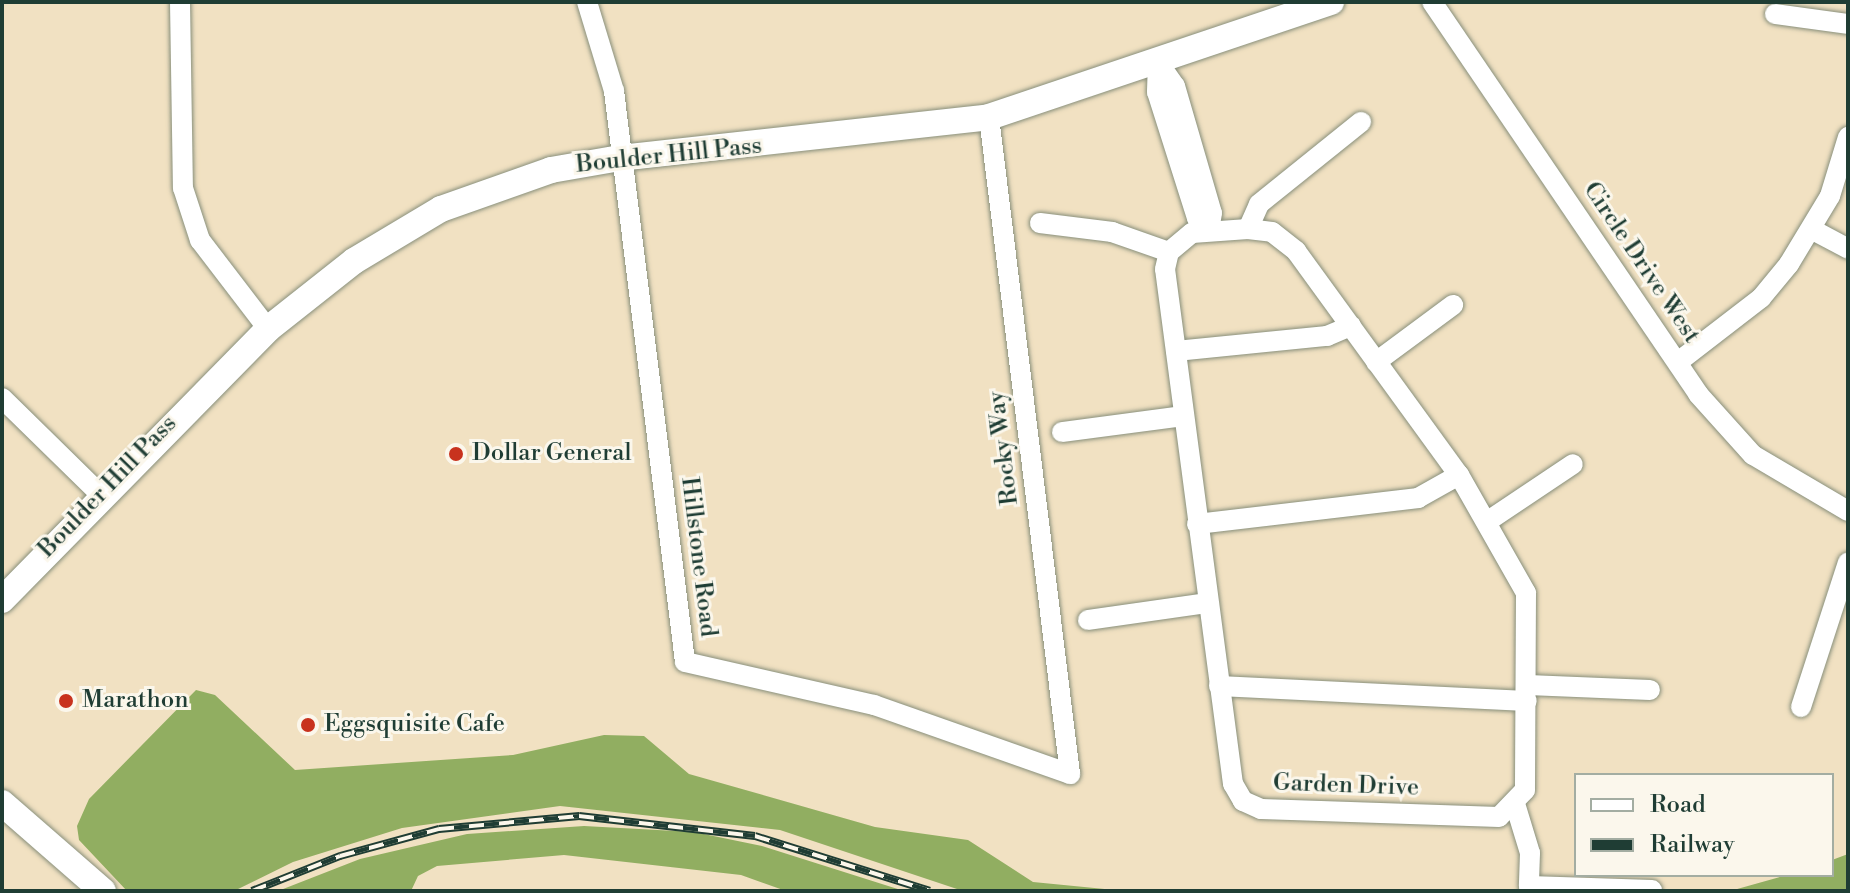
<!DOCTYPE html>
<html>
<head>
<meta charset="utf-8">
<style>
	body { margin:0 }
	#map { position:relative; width:1850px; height:893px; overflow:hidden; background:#f1e1c2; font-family:"Libre Bodoni",serif }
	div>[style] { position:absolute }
	.forest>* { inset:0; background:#91ae61 }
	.roads { filter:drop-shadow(0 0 2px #888f7b) drop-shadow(0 0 2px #888f7b) }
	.minor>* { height:20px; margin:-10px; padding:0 10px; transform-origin:10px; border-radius:10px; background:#fff }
	.tertiary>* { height:26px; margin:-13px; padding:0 13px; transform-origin:13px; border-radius:13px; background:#fff }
	.rail>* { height:8px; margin-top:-4px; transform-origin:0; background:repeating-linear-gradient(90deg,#fbf7ec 0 15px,#1f3d34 0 30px); box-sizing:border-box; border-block:2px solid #1f3d34 }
	.dots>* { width:22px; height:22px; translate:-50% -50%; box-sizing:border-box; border:4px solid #fbf7ec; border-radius:50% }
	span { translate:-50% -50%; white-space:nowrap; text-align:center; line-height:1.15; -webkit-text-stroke:6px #fbf7ec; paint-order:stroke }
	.street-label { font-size:24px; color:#1f3d34 }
	.poi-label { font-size:24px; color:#1f3d34 }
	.left { translate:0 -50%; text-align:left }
	.frame { position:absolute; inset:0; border:4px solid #1f3d34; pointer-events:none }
	.legend { position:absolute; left:1574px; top:773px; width:260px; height:104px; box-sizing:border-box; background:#fbf7ec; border:2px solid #a3ada2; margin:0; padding:10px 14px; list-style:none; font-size:24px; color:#1f3d34 }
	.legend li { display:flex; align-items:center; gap:16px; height:40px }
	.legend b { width:40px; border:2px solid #a3ada2 }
</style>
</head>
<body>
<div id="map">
	<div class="forest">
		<div style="clip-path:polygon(196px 690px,215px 695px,295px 770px,513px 755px,604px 735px,644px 736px,689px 774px,875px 827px,968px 840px,1033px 882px,1125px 891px,963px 891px,780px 830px,560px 806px,402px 828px,293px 862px,234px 891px,127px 891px,79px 840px,77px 826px,89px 799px)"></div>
		<div style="clip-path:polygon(584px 826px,694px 832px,762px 846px,904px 891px,786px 891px,741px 875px,564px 855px,437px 866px,418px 876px,411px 891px,278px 891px,360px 859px,467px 834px)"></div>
		<div style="clip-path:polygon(1848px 854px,1848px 891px,1730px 891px,1787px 875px,1832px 875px,1832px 860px)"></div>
	</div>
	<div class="roads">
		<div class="minor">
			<div style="left:180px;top:2px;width:186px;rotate:89.1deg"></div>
			<div style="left:183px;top:188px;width:55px;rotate:71.9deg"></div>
			<div style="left:200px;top:240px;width:112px;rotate:52.6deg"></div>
			<div style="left:587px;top:2px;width:93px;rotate:73.1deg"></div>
			<div style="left:614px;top:91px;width:575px;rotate:82.91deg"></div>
			<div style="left:685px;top:662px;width:194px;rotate:12.8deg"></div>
			<div style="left:874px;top:705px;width:208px;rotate:19.4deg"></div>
			<div style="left:1070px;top:774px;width:662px;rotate:-97.03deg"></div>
			<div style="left:1432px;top:2px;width:474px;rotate:55.8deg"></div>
			<div style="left:1698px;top:394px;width:82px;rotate:48deg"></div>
			<div style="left:1753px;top:455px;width:110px;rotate:30.5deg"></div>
			<div style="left:1775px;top:14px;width:74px;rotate:7.8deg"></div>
			<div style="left:1158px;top:62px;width:30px;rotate:92deg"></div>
			<div style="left:1157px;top:92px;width:132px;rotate:72.4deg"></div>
			<div style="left:1197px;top:218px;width:17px;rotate:45deg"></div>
			<div style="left:1158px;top:62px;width:29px;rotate:55deg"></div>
			<div style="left:1175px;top:86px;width:132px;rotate:73.8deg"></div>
			<div style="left:1212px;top:213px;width:17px;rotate:100deg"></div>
			<div style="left:1040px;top:223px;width:73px;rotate:7.1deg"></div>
			<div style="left:1112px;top:232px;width:60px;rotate:19.3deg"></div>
			<div style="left:1248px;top:229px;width:24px;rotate:7deg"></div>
			<div style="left:1272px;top:232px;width:31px;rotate:38deg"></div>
			<div style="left:1296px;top:251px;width:277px;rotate:54deg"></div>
			<div style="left:1459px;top:475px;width:136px;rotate:60.4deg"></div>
			<div style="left:1526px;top:593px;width:197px;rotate:90.3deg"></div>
			<div style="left:1525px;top:790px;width:37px;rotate:134deg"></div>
			<div style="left:1499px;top:817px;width:238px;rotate:-178.1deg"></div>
			<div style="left:1261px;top:809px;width:20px;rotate:-156deg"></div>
			<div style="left:1243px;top:801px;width:20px;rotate:-120deg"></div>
			<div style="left:1233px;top:784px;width:519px;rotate:-97.52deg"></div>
			<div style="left:1165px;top:269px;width:17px;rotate:-77deg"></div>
			<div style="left:1169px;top:252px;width:30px;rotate:-40deg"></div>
			<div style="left:1192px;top:233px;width:56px;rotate:-4.1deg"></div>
			<div style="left:1248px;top:229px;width:27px;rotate:-66deg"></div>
			<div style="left:1259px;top:204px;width:131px;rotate:-38.8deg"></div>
			<div style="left:1813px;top:230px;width:40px;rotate:28deg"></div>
			<div style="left:1176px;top:351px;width:152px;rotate:-5.7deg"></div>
			<div style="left:1327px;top:336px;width:26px;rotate:-23deg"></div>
			<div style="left:1376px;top:362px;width:96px;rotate:-36.5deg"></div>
			<div style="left:1678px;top:362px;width:105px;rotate:-37.6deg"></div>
			<div style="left:1761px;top:298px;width:44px;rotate:-50.5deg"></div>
			<div style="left:1789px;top:264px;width:79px;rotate:-58.9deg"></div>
			<div style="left:1830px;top:196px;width:62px;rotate:-73deg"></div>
			<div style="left:2px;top:398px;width:137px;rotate:44.4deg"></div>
			<div style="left:1062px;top:432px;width:122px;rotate:-7.5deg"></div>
			<div style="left:1488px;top:521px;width:102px;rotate:-33.8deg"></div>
			<div style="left:1197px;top:524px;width:223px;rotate:-6.7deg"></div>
			<div style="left:1418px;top:498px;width:47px;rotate:-29.3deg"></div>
			<div style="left:1088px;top:620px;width:120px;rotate:-8.1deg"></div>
			<div style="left:1528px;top:685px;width:122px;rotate:2.3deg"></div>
			<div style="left:1219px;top:686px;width:308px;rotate:2.8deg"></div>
			<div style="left:1801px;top:707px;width:152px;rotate:-72deg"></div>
			<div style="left:1516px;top:807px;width:48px;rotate:73.1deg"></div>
			<div style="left:1530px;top:853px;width:33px;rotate:92deg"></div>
			<div style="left:1529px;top:886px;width:123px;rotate:1.9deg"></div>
		</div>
		<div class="tertiary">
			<div style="left:2px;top:600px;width:380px;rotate:-45.5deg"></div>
			<div style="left:268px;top:329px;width:110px;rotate:-38.3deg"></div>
			<div style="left:354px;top:261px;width:101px;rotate:-30.9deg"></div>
			<div style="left:441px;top:209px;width:117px;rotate:-19.5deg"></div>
			<div style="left:551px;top:170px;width:70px;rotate:-9.9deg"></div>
			<div style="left:620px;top:158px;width:371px;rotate:-6.3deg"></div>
			<div style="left:989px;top:117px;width:361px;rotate:-18.6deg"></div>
			<div style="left:2px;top:803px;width:134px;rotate:41.1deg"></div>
		</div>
	</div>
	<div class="rail">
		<div style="left:252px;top:891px;width:95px;rotate:-21.7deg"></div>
		<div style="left:340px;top:856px;width:103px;rotate:-15.3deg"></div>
		<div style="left:439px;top:829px;width:141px;rotate:-5.3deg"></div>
		<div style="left:579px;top:816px;width:177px;rotate:6.5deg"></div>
		<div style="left:755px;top:836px;width:183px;rotate:17.4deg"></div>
	</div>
	<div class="dots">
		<div style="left:456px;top:454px;background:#c8321e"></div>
		<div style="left:66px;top:701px;background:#c8321e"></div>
		<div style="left:308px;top:725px;background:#c8321e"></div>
	</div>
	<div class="street-label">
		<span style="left:669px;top:156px;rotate:-6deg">Boulder Hill Pass</span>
		<span style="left:1641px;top:263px;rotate:56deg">Circle Drive West</span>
		<span style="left:1004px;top:448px;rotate:-97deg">Rocky Way</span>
		<span style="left:108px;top:487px;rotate:-46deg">Boulder Hill Pass</span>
		<span style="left:698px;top:557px;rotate:83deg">Hillstone Road</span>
		<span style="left:1346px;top:786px;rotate:2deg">Garden Drive</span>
	</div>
	<div class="poi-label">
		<span class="left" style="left:472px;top:454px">Dollar General</span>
		<span class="left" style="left:82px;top:701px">Marathon</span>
		<span class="left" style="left:324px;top:725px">Eggsquisite Cafe</span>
	</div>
	<div class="frame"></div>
	<ul class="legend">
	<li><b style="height:10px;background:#fff"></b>Road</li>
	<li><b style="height:10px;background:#1f3d34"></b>Railway</li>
	</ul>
</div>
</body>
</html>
